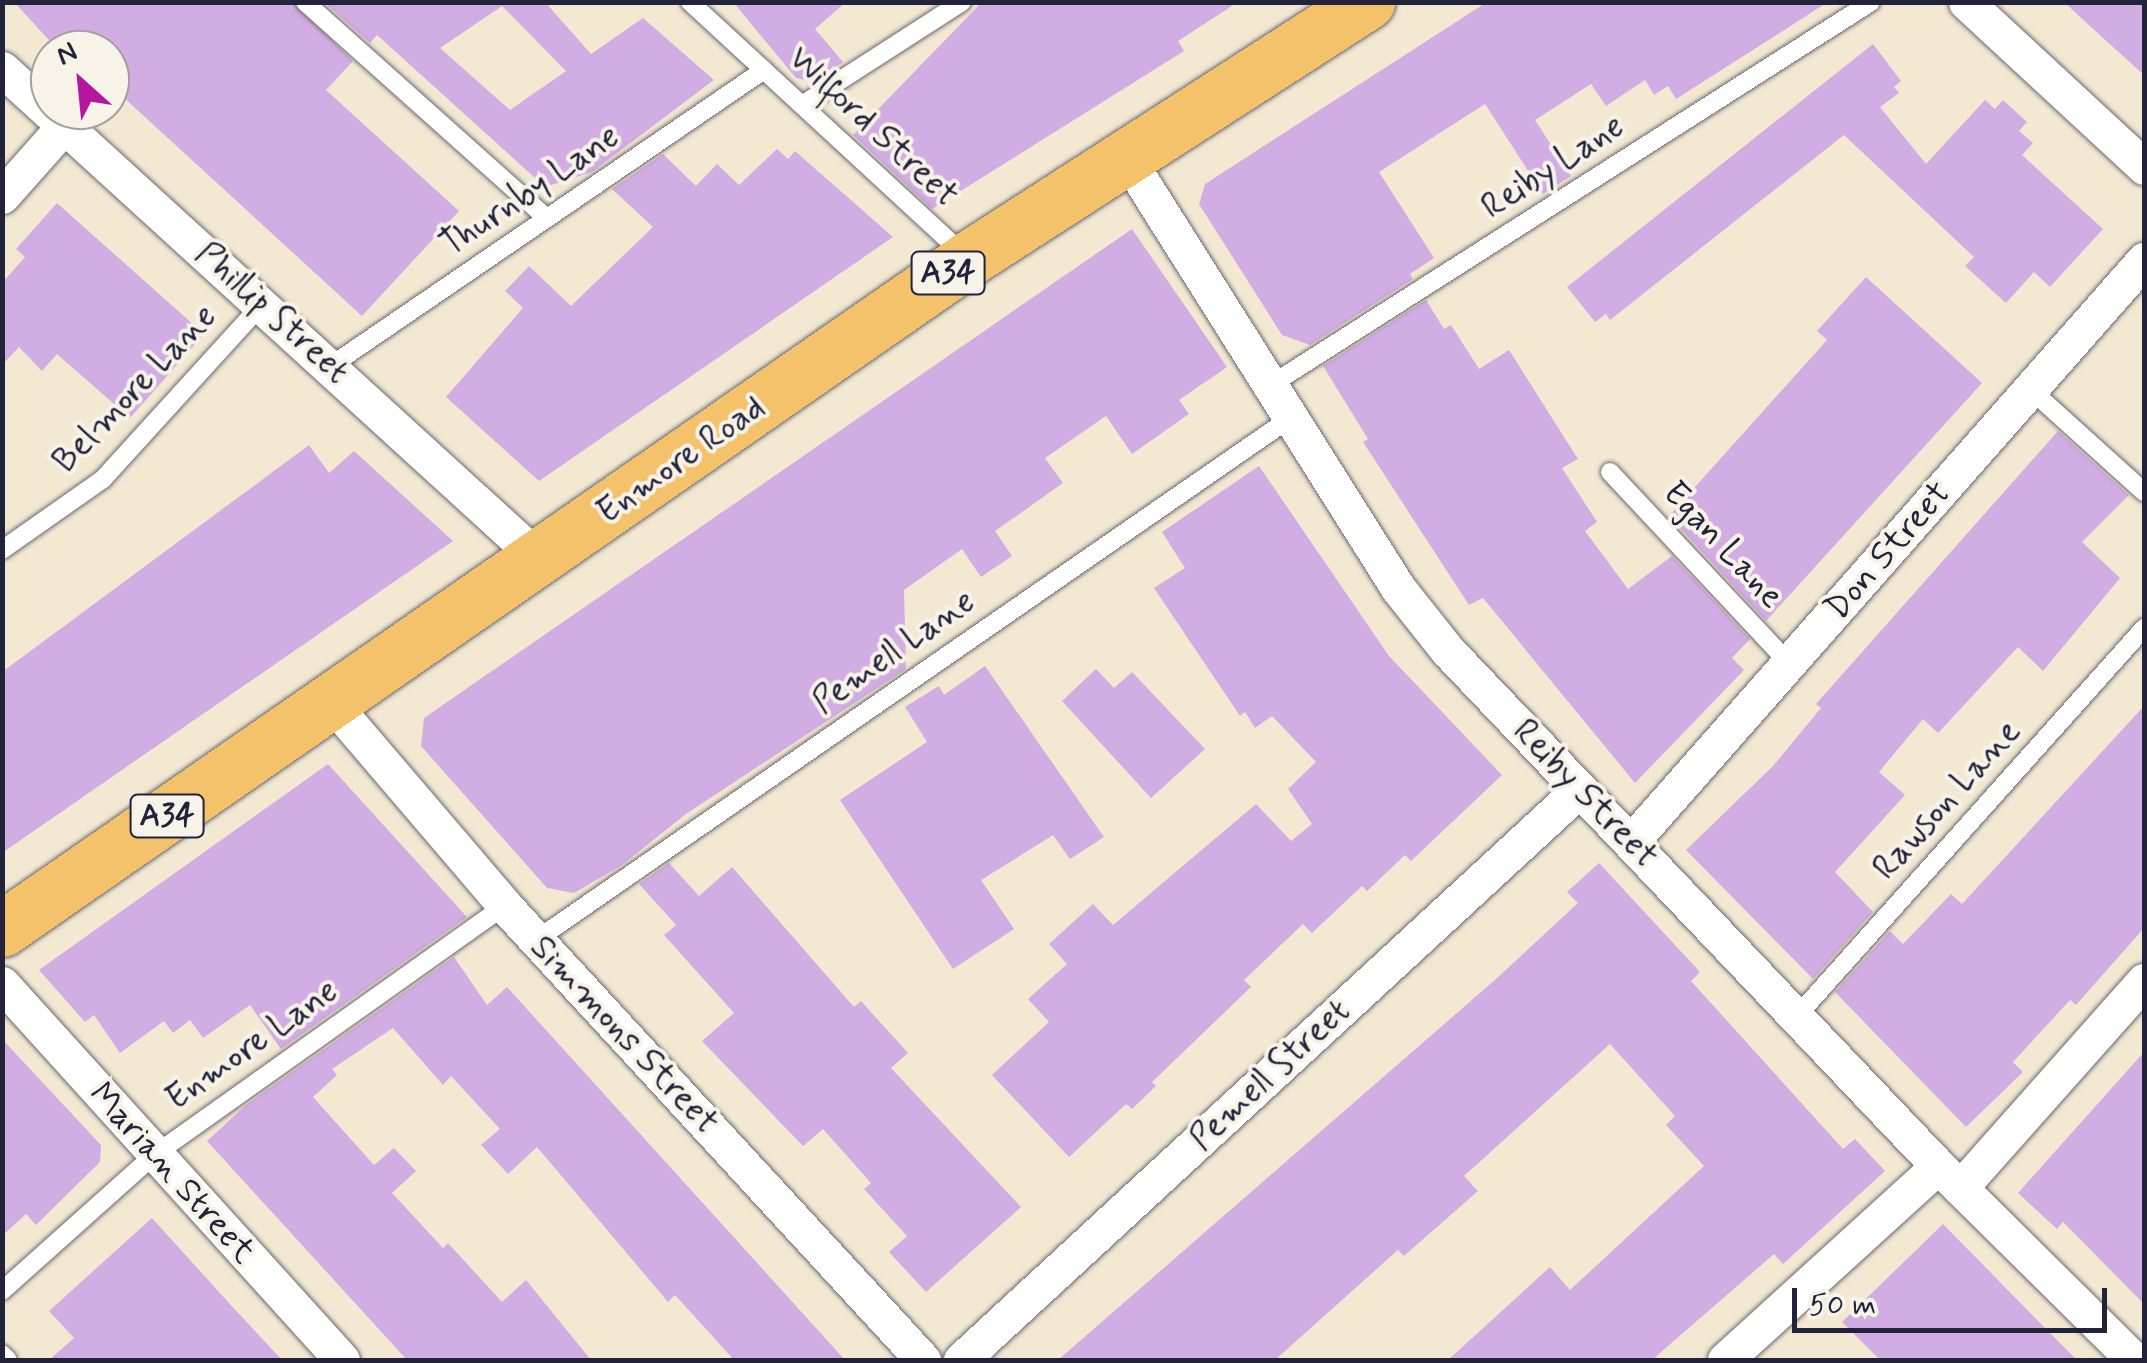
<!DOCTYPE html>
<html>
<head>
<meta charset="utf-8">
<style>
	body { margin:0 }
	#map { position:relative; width:2147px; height:1363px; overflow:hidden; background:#f3e9d3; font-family:Mynerve,sans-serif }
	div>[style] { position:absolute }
	.building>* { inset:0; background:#d2ade4 }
	.roads { filter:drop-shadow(0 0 2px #6b6870) drop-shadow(0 0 2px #6b6870) }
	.service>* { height:18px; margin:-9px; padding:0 9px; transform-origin:9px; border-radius:9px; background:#fff }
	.minor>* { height:35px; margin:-17.5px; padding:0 17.5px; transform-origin:17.5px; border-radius:17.5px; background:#fff }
	.trunk>* { height:55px; margin:-27.5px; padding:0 27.5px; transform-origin:27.5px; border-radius:27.5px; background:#f4c26a }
	span { translate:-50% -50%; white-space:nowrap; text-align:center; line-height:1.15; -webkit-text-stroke:8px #f7f3e8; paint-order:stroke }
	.shield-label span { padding:2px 8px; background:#f7f3e8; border:2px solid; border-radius:8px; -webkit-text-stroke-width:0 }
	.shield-label { font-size:32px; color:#22223b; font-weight:700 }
	.street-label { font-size:35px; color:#22223b }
	.frame { position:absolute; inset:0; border:5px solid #22223b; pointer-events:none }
	.north { position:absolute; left:30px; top:30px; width:100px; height:100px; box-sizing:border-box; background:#f7f3e8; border:2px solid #a29fa3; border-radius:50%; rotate:333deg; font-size:28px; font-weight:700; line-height:40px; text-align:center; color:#22223b }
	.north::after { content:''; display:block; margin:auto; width:35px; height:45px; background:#b5179e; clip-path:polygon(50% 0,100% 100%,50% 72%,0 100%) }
	.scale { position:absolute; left:1792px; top:1288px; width:315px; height:45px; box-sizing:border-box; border:5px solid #22223b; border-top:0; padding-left:12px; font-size:30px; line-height:35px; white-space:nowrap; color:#22223b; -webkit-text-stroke:8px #f7f3e8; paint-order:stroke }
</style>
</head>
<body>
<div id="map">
	<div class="building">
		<div style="clip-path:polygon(14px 2px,293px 2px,353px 61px,326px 90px,459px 211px,362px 316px,110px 85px,110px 50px,58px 50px)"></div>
		<div style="clip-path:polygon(evenodd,324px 2px,545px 2px,591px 54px,643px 18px,714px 80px,592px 172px,545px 187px,377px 35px,370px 43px,324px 2px,502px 6px,566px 71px,510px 110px,440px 48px,502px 6px)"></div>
		<div style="clip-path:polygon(733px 2px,846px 2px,815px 29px,843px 62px,814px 82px,796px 78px)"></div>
		<div style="clip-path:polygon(982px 2px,1238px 2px,1178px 41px,1184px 51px,932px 209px,853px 135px)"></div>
		<div style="clip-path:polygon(1487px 2px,1828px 2px,1676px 99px,1668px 86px,1654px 95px,1645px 80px,1606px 106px,1591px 84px,1535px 120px,1571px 176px,1543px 194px,1485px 104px,1379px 172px,1434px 258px,1410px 274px,1413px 279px,1310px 345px,1282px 335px,1199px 204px,1205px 184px)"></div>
		<div style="clip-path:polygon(2064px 2px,2144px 2px,2144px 75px,2103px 38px)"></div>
		<div style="clip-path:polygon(1873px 44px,1901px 81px,1894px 87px,1899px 93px,1880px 107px,1926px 164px,1985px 100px,1995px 109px,2003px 100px,2027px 122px,2019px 131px,2033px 143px,2022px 155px,2103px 229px,2050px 287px,2034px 272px,2006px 303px,1965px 266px,1974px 257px,1844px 135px,1610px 320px,1606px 314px,1595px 322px,1567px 287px)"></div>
		<div style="clip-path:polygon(777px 149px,788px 159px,795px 151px,893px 237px,539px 481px,446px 397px,523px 308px,505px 291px,529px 266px,571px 306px,653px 227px,612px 189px,663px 154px,696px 186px,717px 164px,739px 185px)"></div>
		<div style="clip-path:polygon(57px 203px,204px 334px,130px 418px,57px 354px,42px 371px,19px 347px,2px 365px,2px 283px,25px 257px,16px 249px)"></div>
		<div style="clip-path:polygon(1132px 229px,1227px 367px,1179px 400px,1189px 414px,1132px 454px,1106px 416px,1045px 458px,1063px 483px,995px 531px,1012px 556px,981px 577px,962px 549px,904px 590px,906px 669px,686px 814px,622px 865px,574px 893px,547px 888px,421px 746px,424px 718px)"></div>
		<div style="clip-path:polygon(1866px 277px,1982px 383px,1766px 621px,1669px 516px,1827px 340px,1817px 331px)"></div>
		<div style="clip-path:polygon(1426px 300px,1444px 329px,1451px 325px,1479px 369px,1509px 350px,1578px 459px,1562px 468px,1597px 522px,1585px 531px,1628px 589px,1672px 556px,1750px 639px,1732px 658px,1744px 670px,1635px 783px,1483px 598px,1469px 605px,1363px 442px,1368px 439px,1323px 366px)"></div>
		<div style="clip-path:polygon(2058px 431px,2129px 495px,2082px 542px,2120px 578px,2043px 671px,2018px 647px,1938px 733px,1923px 719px,1879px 772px,1905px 795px,1835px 872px,1873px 912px,1813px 979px,1686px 850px,1773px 766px,1821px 708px,1816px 704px)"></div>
		<div style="clip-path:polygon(309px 445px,329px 473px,354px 451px,453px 541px,2px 853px,2px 672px)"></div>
		<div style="clip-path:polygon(1259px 466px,1389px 656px,1502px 775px,1411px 861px,1405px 855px,1367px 891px,1362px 886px,1312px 933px,1303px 924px,1244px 980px,1251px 987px,1152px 1082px,1156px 1086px,1132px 1109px,1126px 1104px,1069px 1157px,992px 1075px,1049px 1022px,1028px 999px,1067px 964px,1049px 944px,1093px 904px,1113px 925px,1256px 804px,1291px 841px,1312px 824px,1288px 789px,1316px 762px,1272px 716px,1255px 728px,1245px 712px,1240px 716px,1154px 588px,1185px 568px,1162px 532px)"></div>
		<div style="clip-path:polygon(985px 666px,1104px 837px,1070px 859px,1053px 835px,981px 880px,1014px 929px,953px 969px,840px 800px,927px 742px,905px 707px,939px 686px,944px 695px)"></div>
		<div style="clip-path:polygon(1096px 669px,1114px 688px,1132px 672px,1205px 749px,1151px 798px,1062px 701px)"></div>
		<div style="clip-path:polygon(2144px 706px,2144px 928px,2076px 1005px,2070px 1000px,2013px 1062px,2023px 1072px,1966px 1127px,1835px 992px,1890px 931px,1903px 944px,1951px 894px,1962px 904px)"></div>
		<div style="clip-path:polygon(328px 764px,467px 917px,281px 1049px,250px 1005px,203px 1038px,190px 1020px,173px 1033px,164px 1021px,120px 1053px,94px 1015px,85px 1022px,39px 970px)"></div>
		<div style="clip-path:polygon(669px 863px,699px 896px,732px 867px,854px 1007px,861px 1001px,908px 1053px,891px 1068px,1021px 1207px,926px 1292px,889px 1252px,907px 1236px,864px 1189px,871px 1183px,823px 1129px,803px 1146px,702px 1041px,734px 1013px,664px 935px,676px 925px,639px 884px)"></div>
		<div style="clip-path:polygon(1599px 863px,1700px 972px,1691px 981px,1843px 1149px,1855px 1139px,1885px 1171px,1783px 1264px,1774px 1254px,1652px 1360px,1448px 1360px,1550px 1267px,1570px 1290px,1704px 1166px,1666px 1125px,1675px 1116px,1610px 1044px,1464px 1176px,1478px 1191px,1404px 1256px,1398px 1250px,1275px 1360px,1058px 1360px,1496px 979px,1578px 903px,1567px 892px)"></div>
		<div style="clip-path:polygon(454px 957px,487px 1005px,507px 987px,845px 1360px,734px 1360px,675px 1295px,668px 1302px,537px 1147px,508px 1174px,481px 1145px,500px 1129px,451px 1076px,443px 1085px,393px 1028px,332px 1069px,337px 1075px,313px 1097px,374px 1165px,394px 1148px,416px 1171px,392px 1193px,443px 1248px,448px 1243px,502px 1302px,526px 1280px,591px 1360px,407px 1360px,207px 1141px,246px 1105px)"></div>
		<div style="clip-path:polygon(2px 1039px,101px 1145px,100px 1162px,36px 1225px,26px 1214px,2px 1236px)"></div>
		<div style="clip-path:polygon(2144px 1052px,2144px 1304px,2063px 1222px,2057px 1229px,2018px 1193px)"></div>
		<div style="clip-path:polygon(152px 1218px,228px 1302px,282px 1360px,49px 1360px,74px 1338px,49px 1311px)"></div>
		<div style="clip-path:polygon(1943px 1224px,2041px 1324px,2077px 1360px,1880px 1360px,1842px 1322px)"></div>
	</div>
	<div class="roads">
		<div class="service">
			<div style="left:305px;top:2px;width:324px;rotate:41.8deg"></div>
			<div style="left:690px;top:2px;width:373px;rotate:42.7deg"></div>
			<div style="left:802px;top:105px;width:190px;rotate:-32.8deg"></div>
			<div style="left:332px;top:365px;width:523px;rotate:-34.33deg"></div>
			<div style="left:1269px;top:386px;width:714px;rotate:-32.53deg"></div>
			<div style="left:2030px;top:389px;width:154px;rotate:42.1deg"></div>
			<div style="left:1610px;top:472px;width:262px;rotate:46.9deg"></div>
			<div style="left:2px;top:550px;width:123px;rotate:-35.1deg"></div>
			<div style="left:103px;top:479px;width:236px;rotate:-47.7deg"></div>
			<div style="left:536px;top:940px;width:916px;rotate:-34.68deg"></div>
			<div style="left:1797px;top:1016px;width:521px;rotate:-48.19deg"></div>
			<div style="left:2px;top:1291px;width:204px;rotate:-41.8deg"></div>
			<div style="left:154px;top:1155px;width:430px;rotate:-35.4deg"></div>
			<div style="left:2px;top:1354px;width:8px;rotate:45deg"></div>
		</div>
		<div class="minor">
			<div style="left:1966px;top:2px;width:243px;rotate:42.8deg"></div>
			<div style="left:2px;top:69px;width:727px;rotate:42.38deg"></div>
			<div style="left:1125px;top:155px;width:512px;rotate:57.77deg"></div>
			<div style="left:1398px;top:588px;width:80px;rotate:51.6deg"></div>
			<div style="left:1448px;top:651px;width:711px;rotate:46.42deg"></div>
			<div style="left:1938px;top:1166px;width:276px;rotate:44.7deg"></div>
			<div style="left:2px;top:196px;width:95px;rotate:-48.4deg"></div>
			<div style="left:331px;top:702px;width:268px;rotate:49.5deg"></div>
			<div style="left:505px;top:906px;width:617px;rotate:47.36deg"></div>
			<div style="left:1631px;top:842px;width:776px;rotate:-48.61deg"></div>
			<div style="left:2px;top:984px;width:507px;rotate:47.88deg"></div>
			<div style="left:1960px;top:1188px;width:277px;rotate:-48.4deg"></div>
			<div style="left:961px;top:1360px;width:842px;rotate:-42.69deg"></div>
			<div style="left:1725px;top:1360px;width:288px;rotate:-42.3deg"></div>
		</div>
		<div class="trunk">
			<div style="left:2px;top:929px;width:1176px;rotate:-34.74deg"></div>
			<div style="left:968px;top:259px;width:475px;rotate:-32.8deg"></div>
		</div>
	</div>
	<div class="shield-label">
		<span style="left:948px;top:273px">A34</span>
		<span style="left:167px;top:816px">A34</span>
	</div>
	<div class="street-label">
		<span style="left:873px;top:127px;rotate:43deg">Wilford Street</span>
		<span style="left:1553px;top:167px;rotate:-33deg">Reiby Lane</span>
		<span style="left:530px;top:191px;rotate:-34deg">Thurnby Lane</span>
		<span style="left:272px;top:313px;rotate:42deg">Phillip Street</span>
		<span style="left:135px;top:389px;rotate:-46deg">Belmore Lane</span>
		<span style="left:681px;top:460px;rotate:-35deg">Enmore Road</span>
		<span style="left:1723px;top:545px;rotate:47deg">Egan Lane</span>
		<span style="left:1888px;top:551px;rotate:-49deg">Don Street</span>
		<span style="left:894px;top:652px;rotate:-35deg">Pemell Lane</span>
		<span style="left:1585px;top:794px;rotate:46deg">Reiby Street</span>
		<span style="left:1947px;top:800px;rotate:-48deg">Rawson Lane</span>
		<span style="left:624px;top:1035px;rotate:47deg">Simmons Street</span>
		<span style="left:252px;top:1045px;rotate:-35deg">Enmore Lane</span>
		<span style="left:1270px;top:1075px;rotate:-43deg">Pemell Street</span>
		<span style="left:172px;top:1173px;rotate:48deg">Marian Street</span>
	</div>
	<div class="frame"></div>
	<div class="north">N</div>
	<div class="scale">50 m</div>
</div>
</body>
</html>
